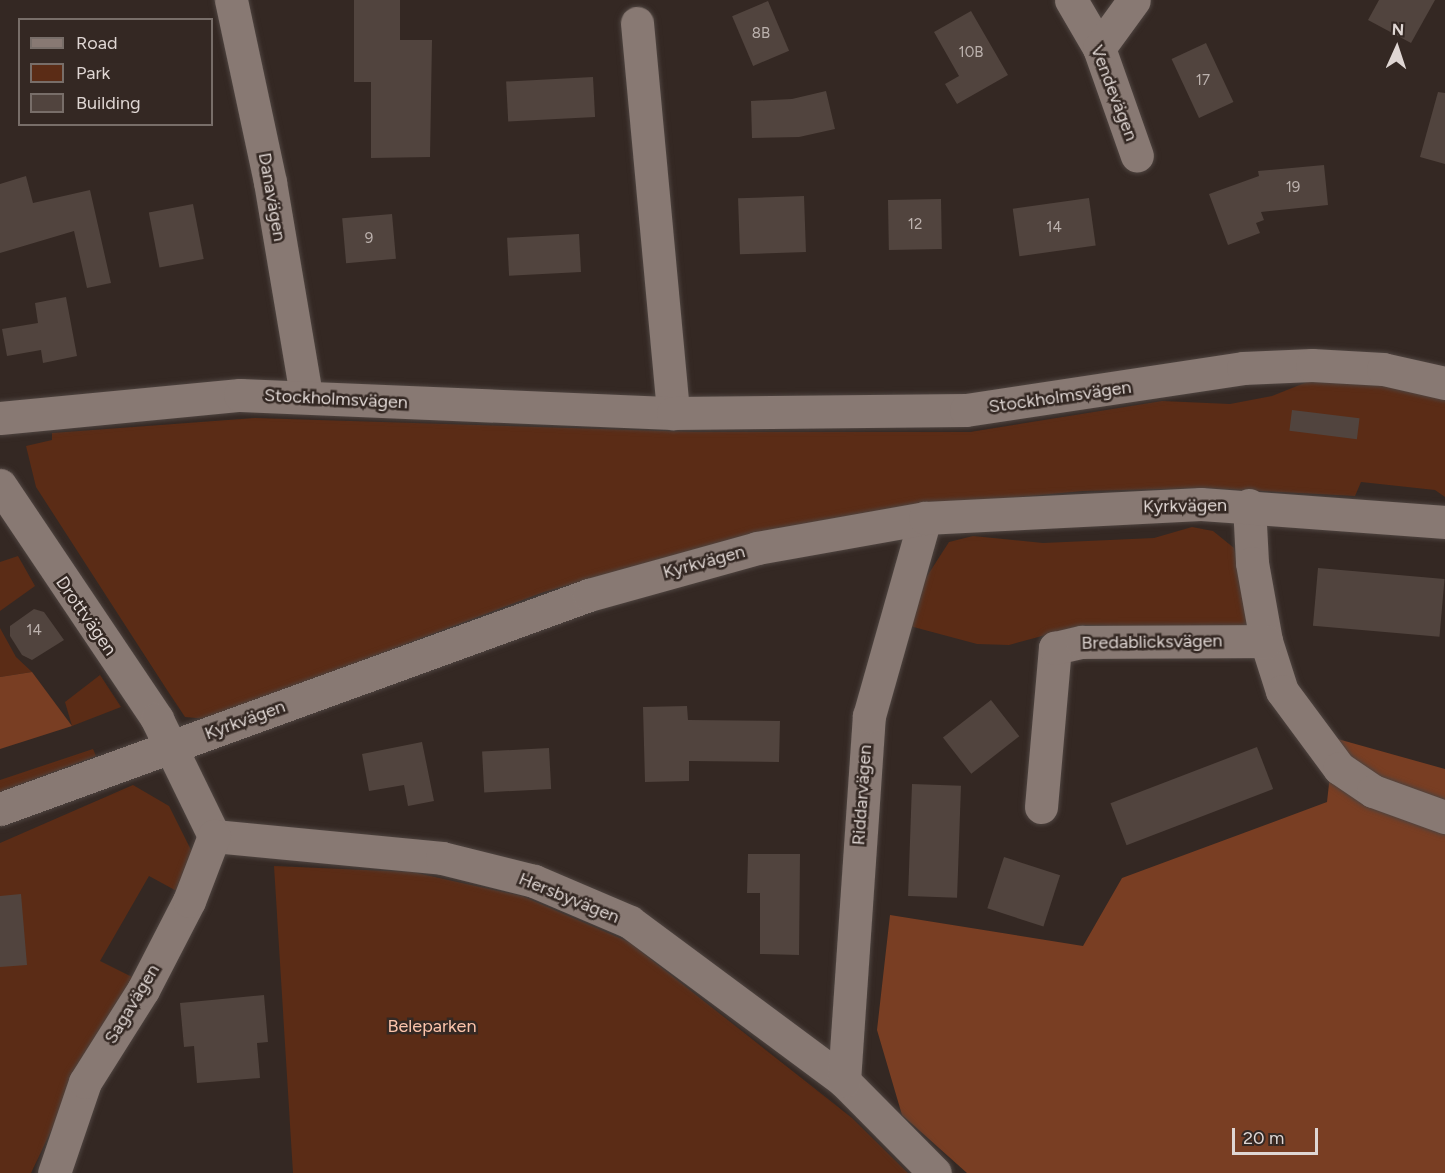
<!DOCTYPE html>
<html>
<head>
<meta charset="utf-8">
<style>
	body { margin:0 }
	#map { position:relative; width:1445px; height:1173px; overflow:hidden; background:#342823; font-family:Figtree,sans-serif }
	div>[style] { position:absolute }
	.green>* { inset:0; background:#5b2c16 }
	.forest>* { inset:0; background:#793e23 }
	.building>* { inset:0; background:#51443e; transform-origin:0 0 }
	.roads { filter:drop-shadow(0 0 2px #4e4440) drop-shadow(0 0 2px #4e4440) }
	.minor>* { height:33px; margin:-16.5px; padding:0 16.5px; transform-origin:16.5px; border-radius:16.5px; background:#887973 }
	.tertiary>* { height:33px; margin:-16.5px; padding:0 16.5px; transform-origin:16.5px; border-radius:16.5px; background:#887973 }
	span { translate:-50% -50%; white-space:nowrap; text-align:center; line-height:1.15; -webkit-text-stroke:5px #342823; paint-order:stroke }
	.number-label { font-size:15px; color:#bcb2ae }
	.number-label span { -webkit-text-stroke-width:0 }
	.street-label { font-size:18px; color:#dfd6d3 }
	.park-label { font-size:18px; color:#fcc4ac }
	.legend { position:absolute; left:18px; top:18px; width:195px; height:108px; box-sizing:border-box; background:#342823; border:2px solid #786e69; margin:0; padding:8px 10px; list-style:none; font-size:18px; color:#dfd6d3 }
	.legend li { display:flex; align-items:center; gap:12px; height:30px }
	.legend b { width:30px; border:2px solid #786e69 }
	.north { position:absolute; left:1367px; top:18px; width:60px; height:60px; -webkit-text-stroke:4px #342823; paint-order:stroke; rotate:3deg; font-size:16px; font-weight:700; line-height:24px; text-align:center; color:#dfd6d3 }
	.north::after { content:''; display:block; margin:auto; width:21px; height:27px; background:#dfd6d3; clip-path:polygon(50% 0,100% 100%,50% 72%,0 100%) }
	.scale { position:absolute; left:1232px; top:1128px; width:86px; height:27px; box-sizing:border-box; border:3px solid #dfd6d3; border-top:0; padding-left:8px; font-size:18px; line-height:21px; white-space:nowrap; color:#dfd6d3; -webkit-text-stroke:4px #342823; paint-order:stroke }
</style>
</head>
<body>
<div id="map">
	<div class="green">
		<div style="clip-path:polygon(1322px 376px,1445px 393px,1445px 497px,1435px 490px,1361px 482px,1355px 496px,1204px 488px,1083px 491px,889px 509px,728px 540px,544px 592px,207px 719px,185px 717px,167px 690px,36px 487px,26px 446px,52px 440px,52px 433px,255px 418px,696px 432px,970px 432px,1162px 401px,1230px 404px,1272px 396px)"></div>
		<div style="clip-path:polygon(1192px 527px,1213px 531px,1234px 548px,1251px 623px,1240px 630px,1083px 625px,1009px 645px,977px 644px,906px 625px,920px 587px,949px 542px,973px 536px,1043px 543px,1154px 538px)"></div>
		<div style="clip-path:polygon(18px 556px,35px 586px,0 611px,0 562px)"></div>
		<div style="clip-path:polygon(0 628px,16px 657px,32px 672px,0 677px)"></div>
		<div style="clip-path:polygon(100px 675px,121px 707px,72px 726px,65px 702px)"></div>
		<div style="clip-path:polygon(93px 749px,96px 756px,0 792px,0 780px)"></div>
		<div style="clip-path:polygon(133px 785px,169px 806px,196px 860px,184px 895px,149px 876px,100px 961px,136px 979px,95px 1039px,31px 1173px,0 1173px,0 843px)"></div>
		<div style="clip-path:polygon(274px 866px,412px 872px,522px 896px,629px 942px,852px 1118px,908px 1173px,293px 1173px)"></div>
	</div>
	<div class="forest">
		<div style="clip-path:polygon(32px 672px,72px 726px,0 749px,0 677px)"></div>
		<div style="clip-path:polygon(1334px 738px,1445px 769px,1445px 1173px,967px 1173px,902px 1115px,877px 1030px,890px 915px,1083px 946px,1122px 878px,1327px 802px)"></div>
	</div>
	<div class="building">
		<div style="clip-path:polygon(354px 0,400px 0,400px 40px,432px 40px,430px 157px,371px 158px,371px 82px,354px 82px)"></div>
		<div style="clip-path:polygon(1379px 0,1435px 0,1411px 43px,1368px 20px)"></div>
		<div style="left:768px;top:1px;width:54px;height:39px;rotate:67deg"></div>
		<div style="clip-path:polygon(971px 11px,1008px 75px,957px 104px,945px 84px,959px 76px,934px 32px)"></div>
		<div style="left:1206px;top:43px;width:65px;height:38px;rotate:65deg"></div>
		<div style="left:593px;top:77px;width:40px;height:87px;rotate:87deg"></div>
		<div style="clip-path:polygon(826px 91px,835px 129px,799px 137px,752px 138px,751px 101px,792px 99px)"></div>
		<div style="clip-path:polygon(1438px 92px,1445px 93px,1445px 164px,1420px 157px)"></div>
		<div style="clip-path:polygon(1324px 165px,1328px 205px,1261px 212px,1264px 220px,1256px 223px,1260px 233px,1228px 245px,1209px 194px,1259px 176px,1258px 171px)"></div>
		<div style="clip-path:polygon(26px 176px,33px 203px,90px 190px,111px 283px,87px 288px,74px 231px,0 253px,0 184px)"></div>
		<div style="left:804px;top:196px;width:56px;height:66px;rotate:88deg"></div>
		<div style="left:1089px;top:198px;width:48px;height:77px;rotate:82deg"></div>
		<div style="left:941px;top:199px;width:50px;height:53px;rotate:89deg"></div>
		<div style="left:193px;top:204px;width:56px;height:45px;rotate:79deg"></div>
		<div style="left:392px;top:214px;width:45px;height:50px;rotate:85deg"></div>
		<div style="left:579px;top:234px;width:38px;height:72px;rotate:87deg"></div>
		<div style="clip-path:polygon(66px 297px,77px 356px,43px 363px,41px 350px,7px 356px,2px 329px,38px 323px,35px 303px)"></div>
		<div style="left:1292px;top:410px;width:68px;height:21px;rotate:7deg"></div>
		<div style="left:1318px;top:568px;width:127px;height:58px;rotate:5deg"></div>
		<div style="clip-path:polygon(34px 609px,44px 612px,64px 640px,32px 660px,22px 655px,10px 636px,10px 626px)"></div>
		<div style="left:991px;top:700px;width:46px;height:61px;rotate:52deg"></div>
		<div style="clip-path:polygon(687px 706px,688px 720px,780px 721px,779px 762px,689px 761px,689px 781px,645px 782px,643px 707px)"></div>
		<div style="clip-path:polygon(422px 742px,434px 801px,408px 806px,404px 785px,369px 791px,362px 754px)"></div>
		<div style="left:1257px;top:747px;width:45px;height:157px;rotate:69deg"></div>
		<div style="left:549px;top:748px;width:41px;height:67px;rotate:87deg"></div>
		<div style="left:912px;top:784px;width:49px;height:112px;rotate:2deg"></div>
		<div style="clip-path:polygon(748px 854px,800px 854px,799px 955px,760px 954px,760px 893px,747px 893px)"></div>
		<div style="left:1004px;top:857px;width:59px;height:54px;rotate:18deg"></div>
		<div style="clip-path:polygon(21px 894px,27px 965px,0 967px,0 896px)"></div>
		<div style="clip-path:polygon(264px 995px,268px 1042px,257px 1043px,260px 1078px,197px 1083px,194px 1046px,184px 1047px,180px 1003px)"></div>
	</div>
	<div class="roads">
		<div class="minor">
			<div style="left:231px;top:0;width:186px;rotate:77.9deg"></div>
			<div style="left:270px;top:182px;width:216px;rotate:80.4deg"></div>
			<div style="left:1071px;top:0;width:56px;rotate:59.7deg"></div>
			<div style="left:1099px;top:48px;width:114px;rotate:70.6deg"></div>
			<div style="left:637px;top:23px;width:392px;rotate:84.7deg"></div>
			<div style="left:1099px;top:48px;width:59px;rotate:-53.9deg"></div>
			<div style="left:0;top:418px;width:241px;rotate:-5.5deg"></div>
			<div style="left:240px;top:395px;width:433px;rotate:2.4deg"></div>
			<div style="left:673px;top:413px;width:293px;rotate:-0.6deg"></div>
			<div style="left:966px;top:410px;width:280px;rotate:-8.6deg"></div>
			<div style="left:1243px;top:368px;width:69px;rotate:-2.5deg"></div>
			<div style="left:1312px;top:365px;width:71px;rotate:3.2deg"></div>
			<div style="left:1383px;top:369px;width:64px;rotate:12.7deg"></div>
			<div style="left:0;top:485px;width:282px;rotate:56.1deg"></div>
			<div style="left:157px;top:719px;width:130px;rotate:64deg"></div>
			<div style="left:214px;top:836px;width:229px;rotate:5.5deg"></div>
			<div style="left:442px;top:858px;width:95px;rotate:14deg"></div>
			<div style="left:534px;top:881px;width:104px;rotate:23.1deg"></div>
			<div style="left:630px;top:922px;width:267px;rotate:36.6deg"></div>
			<div style="left:844px;top:1081px;width:129px;rotate:45.3deg"></div>
			<div style="left:1249px;top:505px;width:58px;rotate:87deg"></div>
			<div style="left:1252px;top:563px;width:79px;rotate:79.8deg"></div>
			<div style="left:1266px;top:641px;width:52px;rotate:72.3deg"></div>
			<div style="left:1282px;top:691px;width:96px;rotate:53.5deg"></div>
			<div style="left:1339px;top:768px;width:41px;rotate:34.1deg"></div>
			<div style="left:1373px;top:791px;width:77px;rotate:19.9deg"></div>
			<div style="left:1041px;top:807px;width:160px;rotate:-85deg"></div>
			<div style="left:1055px;top:648px;width:28px;rotate:-13deg"></div>
			<div style="left:1082px;top:642px;width:184px;rotate:-0.3deg"></div>
			<div style="left:844px;top:1081px;width:366px;rotate:-86.1deg"></div>
			<div style="left:869px;top:716px;width:206px;rotate:-74.2deg"></div>
			<div style="left:54px;top:1173px;width:96px;rotate:-71.2deg"></div>
			<div style="left:85px;top:1082px;width:109px;rotate:-57.8deg"></div>
			<div style="left:143px;top:990px;width:100px;rotate:-62.7deg"></div>
			<div style="left:189px;top:901px;width:70px;rotate:-69deg"></div>
		</div>
		<div class="tertiary">
			<div style="left:0;top:809px;width:627px;rotate:-19.97deg"></div>
			<div style="left:589px;top:595px;width:174px;rotate:-15.6deg"></div>
			<div style="left:757px;top:548px;width:171px;rotate:-10.1deg"></div>
			<div style="left:925px;top:518px;width:276px;rotate:-2.9deg"></div>
			<div style="left:1201px;top:504px;width:245px;rotate:4.2deg"></div>
		</div>
	</div>
	<div class="number-label">
		<span style="left:761px;top:34px">8B</span>
		<span style="left:971px;top:53px">10B</span>
		<span style="left:1203px;top:81px">17</span>
		<span style="left:1293px;top:188px">19</span>
		<span style="left:915px;top:225px">12</span>
		<span style="left:1054px;top:228px">14</span>
		<span style="left:369px;top:239px">9</span>
		<span style="left:34px;top:631px">14</span>
	</div>
	<div class="street-label">
		<span style="left:1114px;top:93px;rotate:69deg">Vendevägen</span>
		<span style="left:272px;top:197px;rotate:80deg">Danavägen</span>
		<span style="left:1060px;top:397px;rotate:-8deg">Stockholmsvägen</span>
		<span style="left:336px;top:399px;rotate:3deg">Stockholmsvägen</span>
		<span style="left:1185px;top:506px;rotate:-1deg">Kyrkvägen</span>
		<span style="left:704px;top:562px;rotate:-15deg">Kyrkvägen</span>
		<span style="left:86px;top:616px;rotate:55deg">Drottvägen</span>
		<span style="left:1152px;top:642px;rotate:-1deg">Bredablicksvägen</span>
		<span style="left:245px;top:720px;rotate:-20deg">Kyrkvägen</span>
		<span style="left:862px;top:795px;rotate:-86deg">Riddarvägen</span>
		<span style="left:569px;top:898px;rotate:22deg">Hersbyvägen</span>
		<span style="left:132px;top:1004px;rotate:-59deg">Sagavägen</span>
	</div>
	<div class="park-label">
		<span style="left:432px;top:1026px">Beleparken</span>
	</div>
	<ul class="legend">
	<li><b style="height:8px;background:#887973"></b>Road</li>
	<li><b style="height:16px;background:#5b2c16"></b>Park</li>
	<li><b style="height:16px;background:#51443e"></b>Building</li>
	</ul>
	<div class="north">N</div>
	<div class="scale">20 m</div>
</div>
</body>
</html>
